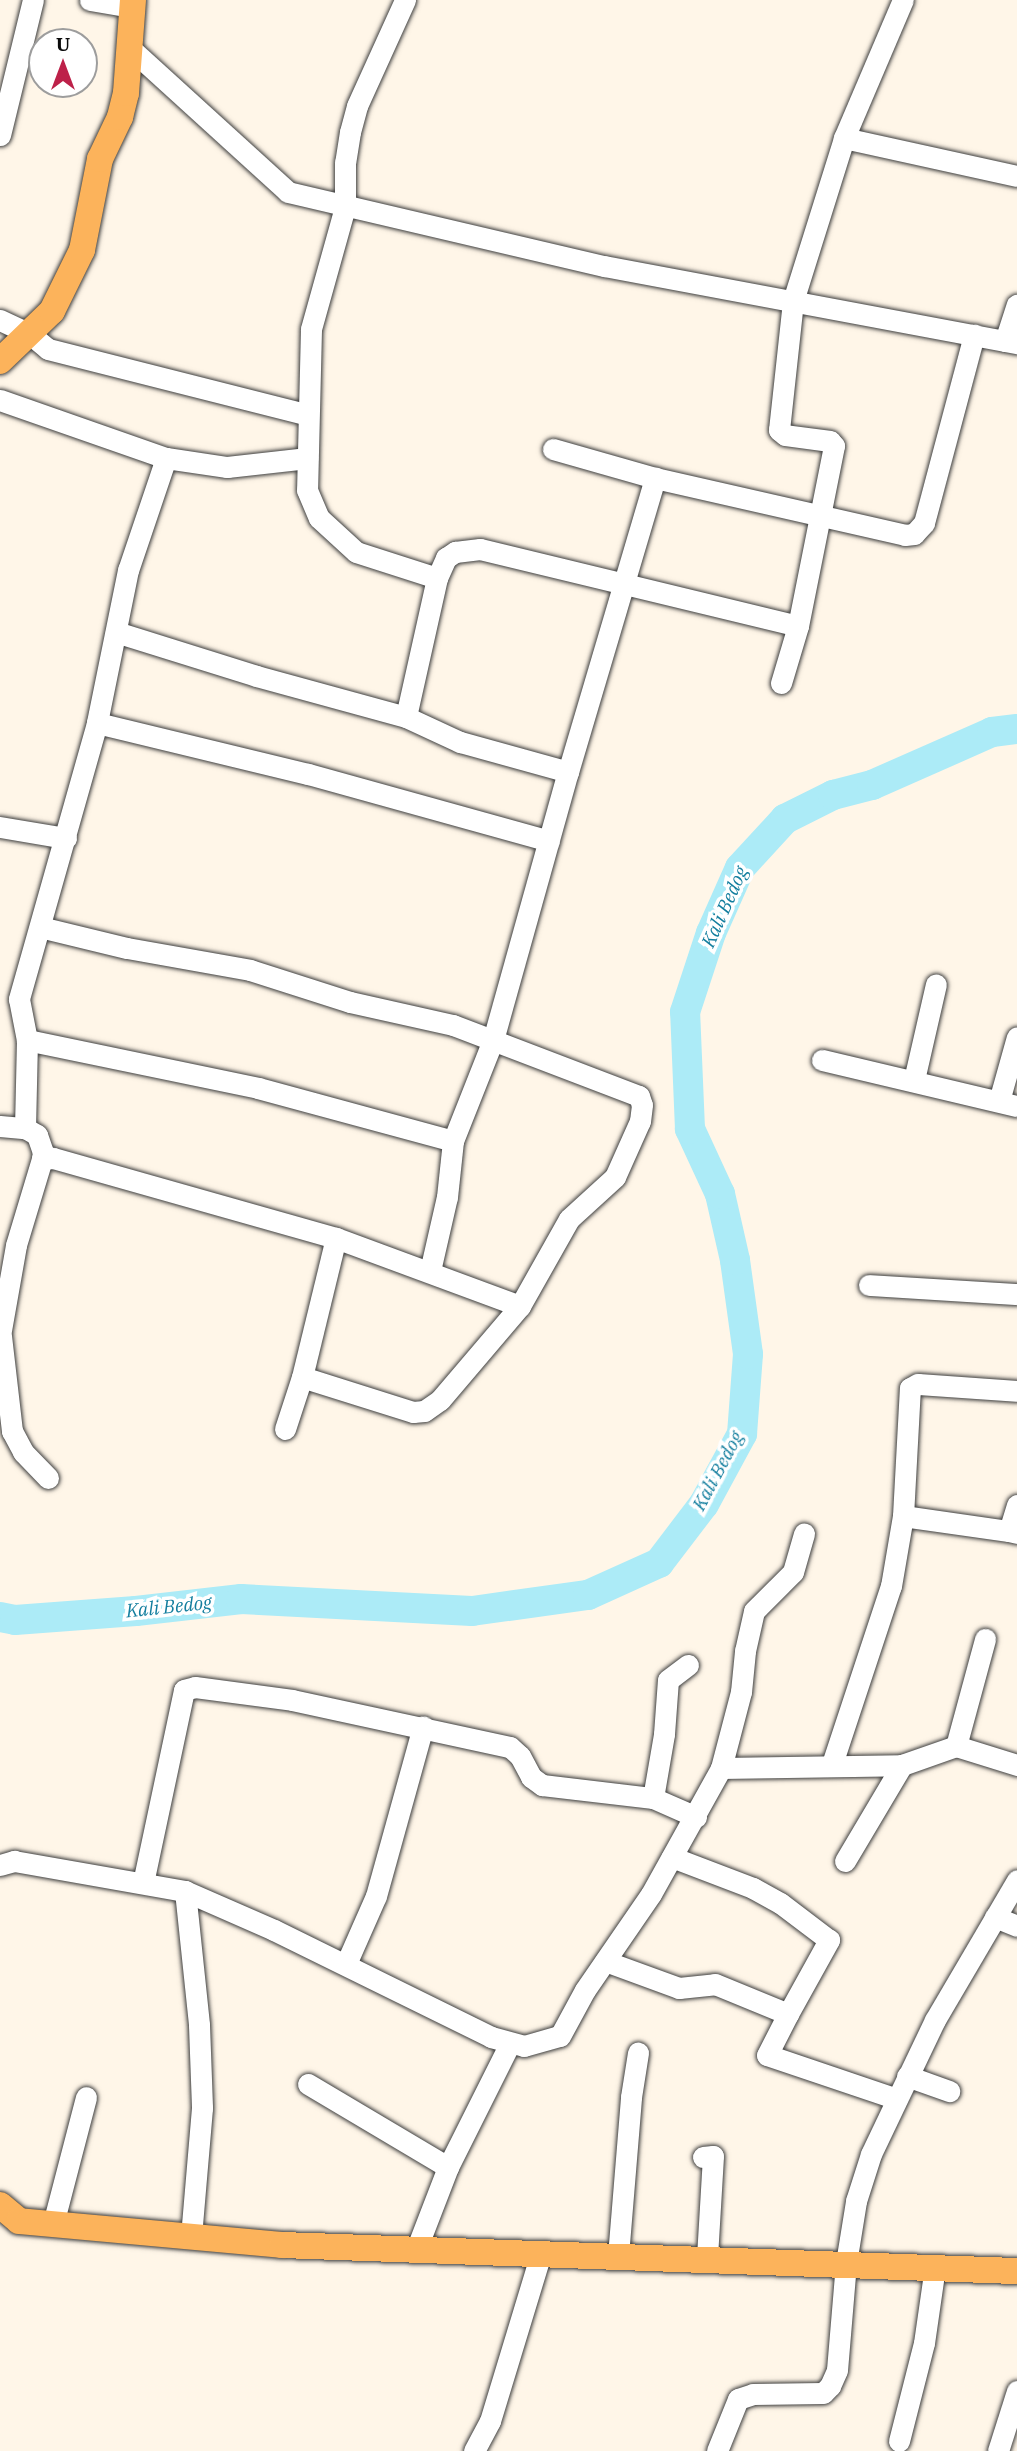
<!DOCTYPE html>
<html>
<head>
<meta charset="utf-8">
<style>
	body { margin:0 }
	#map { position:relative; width:1017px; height:2451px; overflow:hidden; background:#fff6e8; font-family:"IBM Plex Serif",serif }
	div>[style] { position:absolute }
	.river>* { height:30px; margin:-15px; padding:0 15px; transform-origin:15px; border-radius:15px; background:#acebf7 }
	.roads { filter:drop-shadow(0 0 2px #3e3e3e) drop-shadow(0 0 2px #3e3e3e) }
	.minor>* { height:21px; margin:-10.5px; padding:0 10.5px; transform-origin:10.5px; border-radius:10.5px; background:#fff }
	.major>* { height:26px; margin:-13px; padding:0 13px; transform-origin:13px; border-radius:13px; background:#fcb35b }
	span { translate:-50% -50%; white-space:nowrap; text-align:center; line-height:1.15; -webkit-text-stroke:7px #fff; paint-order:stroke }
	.water-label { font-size:19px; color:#137e9e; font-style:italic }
	.north { position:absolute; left:28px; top:28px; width:70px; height:70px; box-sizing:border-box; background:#fff; border:2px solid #9d9d9d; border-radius:50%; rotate:0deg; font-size:19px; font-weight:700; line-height:28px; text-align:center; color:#0b0b0b }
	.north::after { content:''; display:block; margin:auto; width:24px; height:32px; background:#bd2149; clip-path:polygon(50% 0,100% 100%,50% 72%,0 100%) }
</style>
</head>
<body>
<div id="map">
	<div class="river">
		<div style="left:0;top:1617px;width:15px;rotate:11deg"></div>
		<div style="left:15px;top:1620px;width:121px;rotate:-4.3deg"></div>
		<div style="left:136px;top:1611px;width:106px;rotate:-6.5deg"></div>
		<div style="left:241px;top:1599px;width:231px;rotate:3deg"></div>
		<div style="left:472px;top:1611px;width:117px;rotate:-7.9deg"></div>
		<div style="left:588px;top:1595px;width:78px;rotate:-24.3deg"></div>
		<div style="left:659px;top:1563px;width:74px;rotate:-52.7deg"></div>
		<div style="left:704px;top:1504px;width:80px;rotate:-61.5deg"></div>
		<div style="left:742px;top:1434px;width:80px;rotate:-85.7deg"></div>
		<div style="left:748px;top:1354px;width:95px;rotate:-97.9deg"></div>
		<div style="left:735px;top:1260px;width:68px;rotate:-102.8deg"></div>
		<div style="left:720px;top:1194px;width:72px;rotate:-114.8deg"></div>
		<div style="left:690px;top:1129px;width:117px;rotate:-92.4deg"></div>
		<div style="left:685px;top:1012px;width:83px;rotate:-71.8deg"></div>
		<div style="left:711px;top:933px;width:71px;rotate:-66deg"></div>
		<div style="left:740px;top:868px;width:67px;rotate:-47.4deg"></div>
		<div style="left:785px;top:819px;width:54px;rotate:-26.6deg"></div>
		<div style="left:833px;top:795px;width:40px;rotate:-14.4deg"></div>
		<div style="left:872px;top:785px;width:131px;rotate:-23.8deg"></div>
		<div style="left:992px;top:732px;width:25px;rotate:-7deg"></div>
	</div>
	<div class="roads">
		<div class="minor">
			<div style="left:90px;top:0;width:43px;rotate:9.5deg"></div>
			<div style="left:405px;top:0;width:116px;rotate:114.4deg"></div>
			<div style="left:357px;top:106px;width:27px;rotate:105deg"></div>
			<div style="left:350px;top:132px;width:30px;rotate:99deg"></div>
			<div style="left:345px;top:162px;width:45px;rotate:90deg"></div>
			<div style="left:345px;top:207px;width:127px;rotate:105.6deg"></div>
			<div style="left:311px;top:329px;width:161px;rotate:91.4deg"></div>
			<div style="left:307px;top:490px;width:30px;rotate:67deg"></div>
			<div style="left:319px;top:518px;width:50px;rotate:42.6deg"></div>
			<div style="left:356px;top:552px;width:85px;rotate:17.8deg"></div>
			<div style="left:437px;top:578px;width:22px;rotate:-66deg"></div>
			<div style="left:446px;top:558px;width:11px;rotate:-34deg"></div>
			<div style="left:455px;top:552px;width:25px;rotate:-7deg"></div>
			<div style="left:480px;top:549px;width:327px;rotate:13.6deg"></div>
			<div style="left:131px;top:49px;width:212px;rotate:42.3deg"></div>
			<div style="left:288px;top:192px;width:325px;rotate:13.2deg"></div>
			<div style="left:604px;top:266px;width:420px;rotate:10.6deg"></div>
			<div style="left:0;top:135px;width:139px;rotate:-76.3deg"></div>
			<div style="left:844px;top:138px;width:177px;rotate:12.4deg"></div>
			<div style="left:0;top:320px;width:33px;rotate:25deg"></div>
			<div style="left:30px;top:334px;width:23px;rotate:40deg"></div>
			<div style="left:48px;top:349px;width:268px;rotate:14.2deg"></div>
			<div style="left:1005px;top:341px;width:38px;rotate:-72deg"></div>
			<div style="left:0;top:400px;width:176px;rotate:19.3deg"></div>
			<div style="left:166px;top:458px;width:118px;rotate:108.7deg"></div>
			<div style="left:128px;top:570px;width:156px;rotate:101.5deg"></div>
			<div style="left:97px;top:723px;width:287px;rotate:105.8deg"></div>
			<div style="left:19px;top:999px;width:42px;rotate:79deg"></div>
			<div style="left:27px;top:1040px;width:88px;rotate:91.3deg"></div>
			<div style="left:553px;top:449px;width:106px;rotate:15.9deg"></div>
			<div style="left:166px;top:458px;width:62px;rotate:8.4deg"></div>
			<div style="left:227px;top:467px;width:81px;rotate:-6.4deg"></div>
			<div style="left:437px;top:578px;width:142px;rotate:102.6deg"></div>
			<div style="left:406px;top:717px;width:60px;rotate:24.8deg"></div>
			<div style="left:460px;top:742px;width:112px;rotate:15.5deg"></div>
			<div style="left:116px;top:632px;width:147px;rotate:17.4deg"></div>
			<div style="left:256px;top:676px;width:156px;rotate:15.3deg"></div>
			<div style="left:781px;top:683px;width:59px;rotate:-73.4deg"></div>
			<div style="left:798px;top:626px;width:184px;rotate:-78.7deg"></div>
			<div style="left:834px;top:446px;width:6px;rotate:-129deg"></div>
			<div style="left:830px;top:441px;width:45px;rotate:-172.4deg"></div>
			<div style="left:785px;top:435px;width:8px;rotate:-140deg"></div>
			<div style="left:779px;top:430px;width:130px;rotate:-83.8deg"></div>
			<div style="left:793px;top:301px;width:171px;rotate:-72.6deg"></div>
			<div style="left:844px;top:138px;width:150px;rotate:-66.9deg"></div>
			<div style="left:97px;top:723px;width:217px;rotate:13.6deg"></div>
			<div style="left:308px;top:774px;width:250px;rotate:15.5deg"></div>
			<div style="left:0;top:827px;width:67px;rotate:9.5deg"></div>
			<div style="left:40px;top:927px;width:89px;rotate:13.6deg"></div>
			<div style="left:127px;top:948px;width:125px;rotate:10.1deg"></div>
			<div style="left:250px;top:970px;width:105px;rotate:17.7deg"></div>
			<div style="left:350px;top:1002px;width:106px;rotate:12.6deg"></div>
			<div style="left:453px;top:1025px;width:199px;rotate:20.9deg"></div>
			<div style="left:639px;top:1096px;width:9px;rotate:72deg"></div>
			<div style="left:642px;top:1105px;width:16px;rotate:97deg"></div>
			<div style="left:640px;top:1121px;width:61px;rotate:114.1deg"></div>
			<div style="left:615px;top:1177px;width:62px;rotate:137.6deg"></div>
			<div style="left:569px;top:1219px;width:100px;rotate:119.4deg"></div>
			<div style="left:520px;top:1306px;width:123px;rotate:130.4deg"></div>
			<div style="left:440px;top:1400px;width:19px;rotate:145deg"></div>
			<div style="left:424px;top:1411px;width:11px;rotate:175deg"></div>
			<div style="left:413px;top:1412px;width:116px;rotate:-162.5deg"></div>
			<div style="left:27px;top:1040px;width:236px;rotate:11.7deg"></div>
			<div style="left:258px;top:1088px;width:202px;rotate:15.2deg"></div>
			<div style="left:453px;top:1141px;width:109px;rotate:-68.4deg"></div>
			<div style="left:493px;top:1040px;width:278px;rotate:-74.4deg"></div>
			<div style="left:568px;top:772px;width:307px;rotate:-73.5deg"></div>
			<div style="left:655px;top:478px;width:256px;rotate:12.8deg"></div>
			<div style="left:905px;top:535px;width:9px;rotate:-6deg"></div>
			<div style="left:914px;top:534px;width:15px;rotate:-48deg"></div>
			<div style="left:924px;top:523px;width:195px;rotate:-75.1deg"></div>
			<div style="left:822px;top:1060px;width:200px;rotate:13.3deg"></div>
			<div style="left:914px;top:1080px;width:98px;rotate:-77.1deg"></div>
			<div style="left:999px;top:1101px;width:66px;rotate:-74.3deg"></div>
			<div style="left:0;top:1126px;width:25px;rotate:5deg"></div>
			<div style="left:25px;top:1128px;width:14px;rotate:30deg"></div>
			<div style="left:37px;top:1135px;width:18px;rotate:71deg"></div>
			<div style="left:43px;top:1152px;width:7px;rotate:98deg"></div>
			<div style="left:430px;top:1271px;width:76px;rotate:-77.1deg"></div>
			<div style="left:447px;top:1197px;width:56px;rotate:-83.9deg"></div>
			<div style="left:869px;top:1285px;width:148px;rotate:3.5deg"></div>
			<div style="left:0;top:1336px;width:92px;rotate:-80deg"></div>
			<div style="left:16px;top:1245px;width:90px;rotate:-73.2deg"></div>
			<div style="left:42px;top:1159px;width:11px;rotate:-5deg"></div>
			<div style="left:53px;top:1158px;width:294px;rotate:15.8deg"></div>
			<div style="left:336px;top:1238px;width:196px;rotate:20.3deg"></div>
			<div style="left:1px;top:1336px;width:96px;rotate:83.4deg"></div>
			<div style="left:12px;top:1431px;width:24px;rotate:62deg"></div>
			<div style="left:23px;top:1452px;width:36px;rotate:46deg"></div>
			<div style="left:285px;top:1429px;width:55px;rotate:-71.9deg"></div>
			<div style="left:302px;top:1377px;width:143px;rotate:-76.3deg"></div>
			<div style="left:1017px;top:1505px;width:27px;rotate:107deg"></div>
			<div style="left:1009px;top:1531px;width:8px;rotate:14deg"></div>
			<div style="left:903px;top:1516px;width:107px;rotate:8.1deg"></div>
			<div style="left:956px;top:1746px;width:111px;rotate:-74.8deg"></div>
			<div style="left:832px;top:1764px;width:188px;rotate:-71.7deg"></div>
			<div style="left:891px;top:1586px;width:71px;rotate:-80.3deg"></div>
			<div style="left:903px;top:1516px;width:128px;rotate:-86.9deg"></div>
			<div style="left:910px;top:1388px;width:9px;rotate:-27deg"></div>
			<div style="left:918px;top:1384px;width:99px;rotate:4deg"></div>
			<div style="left:721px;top:1768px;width:79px;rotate:-75.3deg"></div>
			<div style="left:741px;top:1692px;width:41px;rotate:-84.4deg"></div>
			<div style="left:745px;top:1651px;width:41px;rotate:-77.3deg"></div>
			<div style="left:754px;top:1611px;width:55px;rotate:-45deg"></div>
			<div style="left:793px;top:1572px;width:40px;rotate:-74deg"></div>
			<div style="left:653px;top:1798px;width:65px;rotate:-80.2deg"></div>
			<div style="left:664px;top:1734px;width:54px;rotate:-85.8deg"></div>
			<div style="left:668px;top:1680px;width:25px;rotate:-37deg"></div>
			<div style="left:845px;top:1861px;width:112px;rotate:-59.3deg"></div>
			<div style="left:0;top:1865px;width:15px;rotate:-16deg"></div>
			<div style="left:14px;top:1861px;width:174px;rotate:10deg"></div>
			<div style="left:185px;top:1891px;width:97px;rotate:23.7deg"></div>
			<div style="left:274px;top:1930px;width:242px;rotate:26.2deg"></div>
			<div style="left:491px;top:2037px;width:34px;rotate:15deg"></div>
			<div style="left:524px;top:2046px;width:37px;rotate:-16deg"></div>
			<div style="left:560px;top:2036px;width:52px;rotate:-61.5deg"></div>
			<div style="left:585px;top:1990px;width:116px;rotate:-55.5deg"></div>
			<div style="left:651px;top:1894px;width:144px;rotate:-60.9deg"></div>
			<div style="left:721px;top:1768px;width:181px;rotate:-0.9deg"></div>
			<div style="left:902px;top:1765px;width:57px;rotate:-19.4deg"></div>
			<div style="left:956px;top:1746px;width:64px;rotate:17.3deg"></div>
			<div style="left:143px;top:1883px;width:197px;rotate:-78deg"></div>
			<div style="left:184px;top:1690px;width:11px;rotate:-15deg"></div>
			<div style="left:195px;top:1687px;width:98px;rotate:7.6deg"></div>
			<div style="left:292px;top:1700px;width:223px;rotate:12.2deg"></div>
			<div style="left:510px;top:1747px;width:13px;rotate:42deg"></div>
			<div style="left:520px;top:1756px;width:24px;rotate:62deg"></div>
			<div style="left:531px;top:1777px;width:14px;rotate:36deg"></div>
			<div style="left:542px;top:1785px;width:112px;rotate:6.7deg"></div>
			<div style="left:653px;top:1798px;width:47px;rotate:23.8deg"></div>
			<div style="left:185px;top:1891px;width:135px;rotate:84deg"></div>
			<div style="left:199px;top:2025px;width:83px;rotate:87.9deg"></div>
			<div style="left:202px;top:2108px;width:129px;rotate:94.9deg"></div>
			<div style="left:995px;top:1917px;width:24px;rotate:22deg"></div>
			<div style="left:605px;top:1961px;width:79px;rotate:20deg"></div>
			<div style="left:679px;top:1988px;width:36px;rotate:-6deg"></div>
			<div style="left:715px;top:1984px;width:79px;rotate:22.3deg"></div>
			<div style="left:788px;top:2014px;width:85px;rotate:-61deg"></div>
			<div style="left:829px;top:1940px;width:61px;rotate:-142.9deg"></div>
			<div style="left:780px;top:1903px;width:31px;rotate:-151deg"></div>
			<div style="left:753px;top:1888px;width:87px;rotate:-159.1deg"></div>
			<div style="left:346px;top:1964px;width:74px;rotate:-66.2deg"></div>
			<div style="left:376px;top:1896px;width:176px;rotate:-74.5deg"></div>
			<div style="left:788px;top:2014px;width:46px;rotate:117.1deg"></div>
			<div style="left:767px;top:2055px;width:137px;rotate:18.7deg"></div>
			<div style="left:907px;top:2076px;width:45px;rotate:19.7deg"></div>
			<div style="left:308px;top:2084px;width:163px;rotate:30.7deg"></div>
			<div style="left:703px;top:2157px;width:10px;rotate:-6deg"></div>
			<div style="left:713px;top:2156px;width:102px;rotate:93.4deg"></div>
			<div style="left:53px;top:2224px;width:131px;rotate:-75.4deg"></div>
			<div style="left:416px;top:2250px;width:89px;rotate:-68.9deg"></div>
			<div style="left:448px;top:2167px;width:136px;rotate:-63.4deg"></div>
			<div style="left:618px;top:2256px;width:160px;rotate:-85.3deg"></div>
			<div style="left:631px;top:2097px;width:45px;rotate:-81deg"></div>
			<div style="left:899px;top:2441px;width:101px;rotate:-75.7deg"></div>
			<div style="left:924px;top:2343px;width:77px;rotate:-81.8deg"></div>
			<div style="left:474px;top:2451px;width:34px;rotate:-62deg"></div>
			<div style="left:490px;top:2421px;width:176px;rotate:-73.1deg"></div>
			<div style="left:717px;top:2451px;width:56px;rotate:-68deg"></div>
			<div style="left:738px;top:2399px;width:16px;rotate:-18deg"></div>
			<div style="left:753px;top:2394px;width:70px;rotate:-0.8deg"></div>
			<div style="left:823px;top:2393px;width:10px;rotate:-45deg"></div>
			<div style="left:830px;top:2386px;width:17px;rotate:-66deg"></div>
			<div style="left:837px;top:2370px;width:107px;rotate:-85.2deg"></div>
			<div style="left:846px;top:2263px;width:63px;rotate:-80.8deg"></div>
			<div style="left:856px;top:2201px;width:49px;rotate:-72.3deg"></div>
			<div style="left:871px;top:2154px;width:148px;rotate:-64.5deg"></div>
			<div style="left:935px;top:2020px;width:162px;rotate:-59.6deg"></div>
			<div style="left:998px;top:2451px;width:63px;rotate:-72.4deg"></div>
		</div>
		<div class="major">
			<div style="left:0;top:361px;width:72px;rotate:-43.9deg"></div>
			<div style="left:52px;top:311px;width:68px;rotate:-63.8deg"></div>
			<div style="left:82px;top:250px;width:93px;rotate:-78.8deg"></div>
			<div style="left:100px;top:159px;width:47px;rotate:-64.5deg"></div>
			<div style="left:120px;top:117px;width:25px;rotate:-76deg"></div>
			<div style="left:126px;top:93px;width:93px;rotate:-85.7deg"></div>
			<div style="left:0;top:2205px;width:25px;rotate:40deg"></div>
			<div style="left:19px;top:2221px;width:264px;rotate:5.2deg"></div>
			<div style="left:282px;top:2245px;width:735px;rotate:2.03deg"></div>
		</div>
	</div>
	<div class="water-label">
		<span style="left:725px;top:907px;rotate:-66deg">Kali Bedog</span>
		<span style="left:718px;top:1471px;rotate:-62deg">Kali Bedog</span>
		<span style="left:169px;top:1607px;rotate:-6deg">Kali Bedog</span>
	</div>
	<div class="north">U</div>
</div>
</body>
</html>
